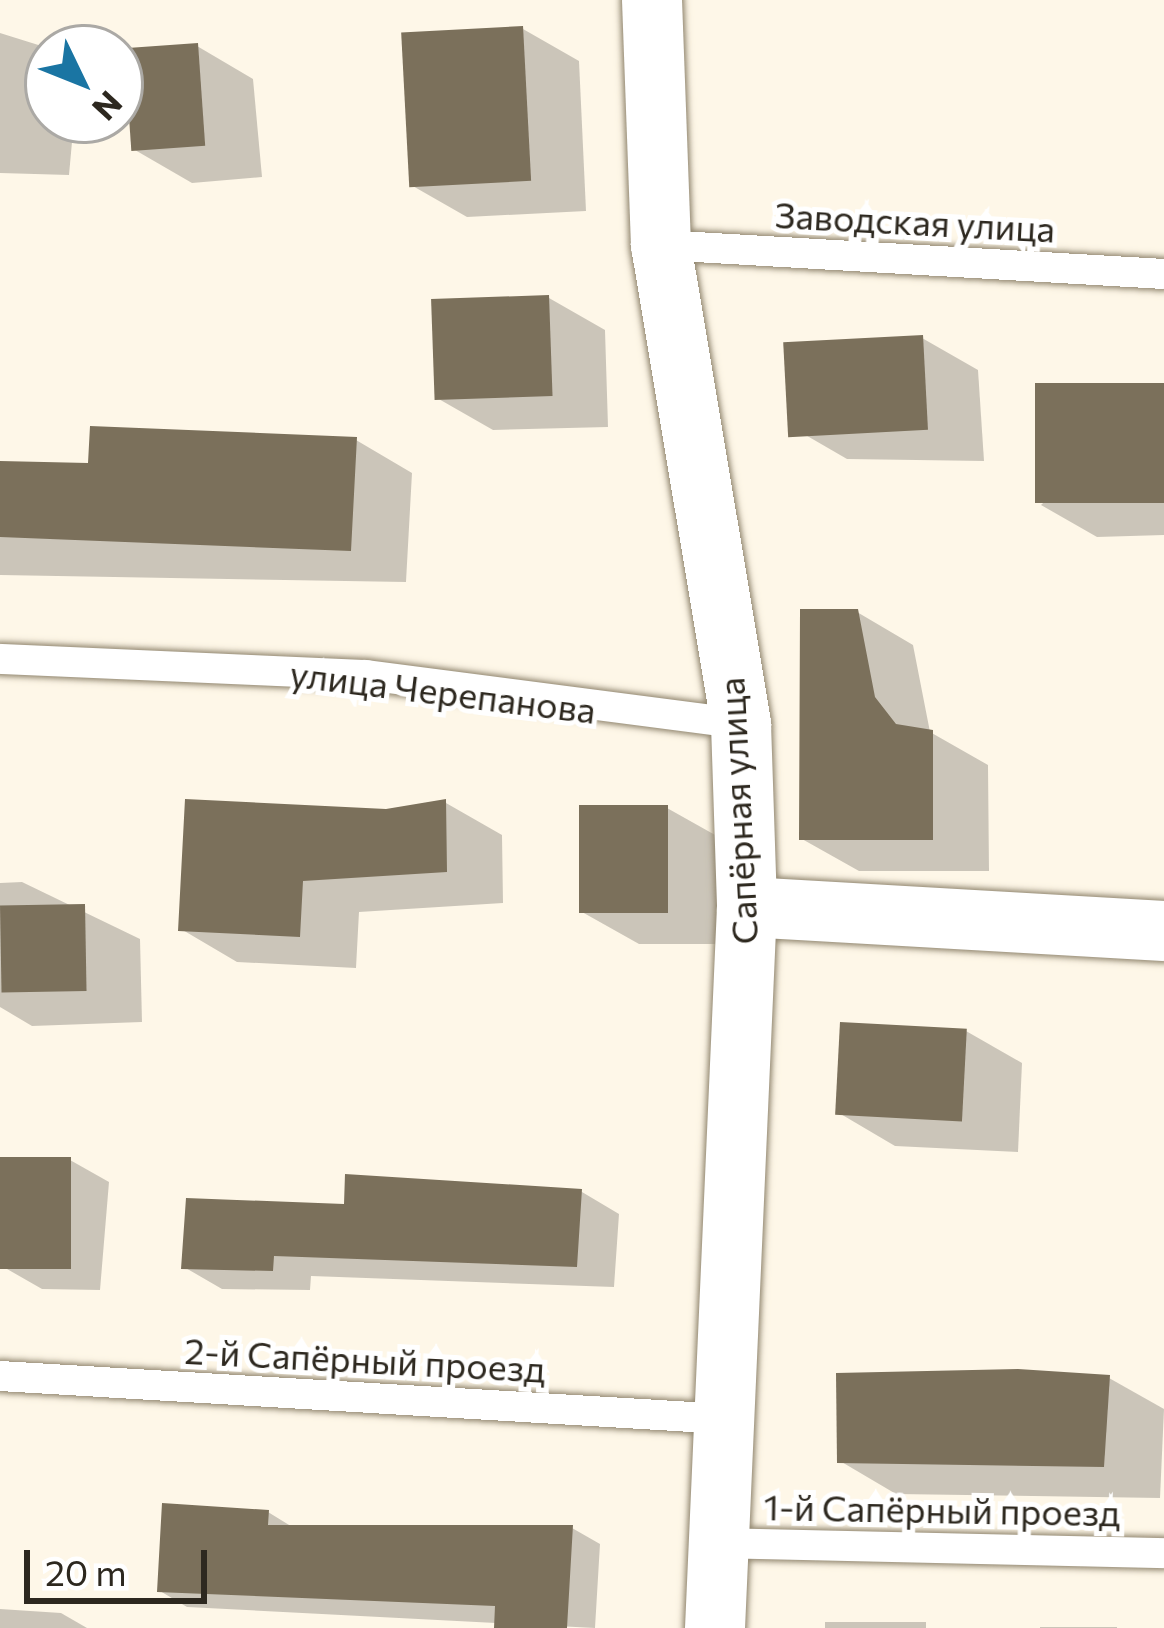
<!DOCTYPE html>
<html>
<head>
<meta charset="utf-8">
<style>
	body { margin:0 }
	#map { position:relative; width:1164px; height:1628px; overflow:hidden; background:#fef7e8; font-family:Commissioner,sans-serif }
	div>[style] { position:absolute }
	.shadow>* { inset:0; background:#0003; transform-origin:0 0 }
	.building>* { inset:0; background:#7b705b; transform-origin:0 0 }
	.roads { filter:drop-shadow(0 0 3px #91866f) drop-shadow(0 0 3px #91866f) }
	.lane>* { height:30px; margin:-15px; padding:0 15px; transform-origin:15px; border-radius:15px; background:#fff }
	.street>* { height:60px; margin:-30px; padding:0 30px; transform-origin:30px; border-radius:30px; background:#fff }
	span { translate:-50% -50%; white-space:nowrap; text-align:center; line-height:1.15; -webkit-text-stroke:10px #fff; paint-order:stroke }
	.street-label { font-size:36px; color:#2d281f }
	.north { position:absolute; left:24px; top:24px; width:120px; height:120px; box-sizing:border-box; background:#fff; border:3px solid #aba9a5; border-radius:50%; rotate:133deg; font-size:33px; font-weight:700; line-height:48px; text-align:center; color:#2d281f }
	.north::after { content:''; display:block; margin:auto; width:42px; height:54px; background:#1a75a3; clip-path:polygon(50% 0,100% 100%,50% 72%,0 100%) }
	.scale { position:absolute; left:24px; top:1550px; width:183px; height:54px; box-sizing:border-box; border:6px solid #2d281f; border-top:0; padding-left:15px; font-size:36px; line-height:42px; white-space:nowrap; color:#2d281f; -webkit-text-stroke:9px #fff; paint-order:stroke }
</style>
</head>
<body>
<div id="map">
	<div class="shadow">
		<div style="clip-path:polygon(523px 29px,579px 61px,586px 211px,467px 217px,411px 185px)"></div>
		<div style="clip-path:polygon(0 33px,48px 48px,48px 120px,74px 120px,69px 175px,0 173px)"></div>
		<div style="clip-path:polygon(197px 46px,253px 79px,262px 177px,192px 183px,135px 150px)"></div>
		<div style="clip-path:polygon(549px 298px,605px 330px,608px 427px,493px 430px,437px 398px)"></div>
		<div style="clip-path:polygon(922px 338px,978px 370px,984px 461px,847px 459px,790px 426px)"></div>
		<div style="clip-path:polygon(1164px 386px,1164px 535px,1097px 537px,1041px 505px)"></div>
		<div style="clip-path:polygon(356px 440px,412px 473px,406px 582px,0 575px,0 464px,91px 466px)"></div>
		<div style="clip-path:polygon(857px 612px,913px 645px,930px 732px,988px 765px,989px 871px,859px 871px,802px 839px)"></div>
		<div style="clip-path:polygon(446px 803px,502px 835px,503px 903px,359px 912px,356px 968px,237px 962px,181px 929px,386px 812px)"></div>
		<div style="clip-path:polygon(667px 808px,724px 840px,723px 944px,639px 944px,582px 912px)"></div>
		<div style="clip-path:polygon(22px 882px,140px 939px,142px 1022px,32px 1026px,0 1007px,0 883px)"></div>
		<div style="clip-path:polygon(966px 1031px,1022px 1063px,1018px 1152px,895px 1146px,839px 1113px)"></div>
		<div style="clip-path:polygon(0 1160px,70px 1160px,109px 1182px,100px 1290px,42px 1289px,0 1265px)"></div>
		<div style="clip-path:polygon(582px 1192px,619px 1214px,614px 1287px,311px 1276px,310px 1290px,222px 1289px,184px 1267px,346px 1207px)"></div>
		<div style="clip-path:polygon(1109px 1378px,1164px 1409px,1160px 1498px,896px 1494px,840px 1461px)"></div>
		<div style="clip-path:polygon(268px 1512px,294px 1528px,572px 1528px,600px 1544px,595px 1628px,187px 1607px,160px 1591px)"></div>
		<div style="clip-path:polygon(0 1609px,61px 1613px,87px 1628px,0 1628px)"></div>
		<div style="left:825px;top:1622px;width:101px;height:6px"></div>
		<div style="left:1040px;top:1627px;width:77px;height:1px"></div>
	</div>
	<div class="building">
		<div style="left:523px;top:26px;width:155px;height:122px;rotate:87deg"></div>
		<div style="left:198px;top:43px;width:103px;height:74px;rotate:86deg"></div>
		<div style="left:549px;top:295px;width:101px;height:118px;rotate:88deg"></div>
		<div style="left:923px;top:335px;width:95px;height:140px;rotate:87deg"></div>
		<div style="left:1164px;top:383px;width:120px;height:129px;rotate:90deg"></div>
		<div style="clip-path:polygon(90px 426px,357px 437px,351px 551px,0 537px,0 461px,88px 463px)"></div>
		<div style="clip-path:polygon(800px 609px,858px 609px,875px 697px,896px 724px,933px 730px,933px 840px,799px 840px)"></div>
		<div style="clip-path:polygon(185px 799px,386px 809px,446px 799px,447px 872px,303px 881px,300px 937px,178px 931px)"></div>
		<div style="left:579px;top:805px;width:89px;height:108px"></div>
		<div style="left:85px;top:904px;width:87px;height:85px;rotate:89deg"></div>
		<div style="left:840px;top:1022px;width:127px;height:93px;rotate:3deg"></div>
		<div style="left:0;top:1157px;width:71px;height:112px"></div>
		<div style="clip-path:polygon(345px 1174px,582px 1189px,577px 1267px,274px 1256px,273px 1271px,181px 1269px,186px 1198px,344px 1204px)"></div>
		<div style="clip-path:polygon(1018px 1369px,1110px 1375px,1104px 1467px,837px 1463px,836px 1373px)"></div>
		<div style="clip-path:polygon(162px 1503px,269px 1510px,268px 1525px,573px 1525px,567px 1628px,494px 1628px,495px 1606px,157px 1592px)"></div>
	</div>
	<div class="roads">
		<div class="lane">
			<div style="left:661px;top:245px;width:504px;rotate:3.3deg"></div>
			<div style="left:0;top:659px;width:366px;rotate:2.5deg"></div>
			<div style="left:366px;top:675px;width:378px;rotate:7.4deg"></div>
			<div style="left:0;top:1376px;width:726px;rotate:3.39deg"></div>
			<div style="left:719px;top:1543px;width:445px;rotate:1.3deg"></div>
		</div>
		<div class="street">
			<div style="left:652px;top:0;width:245px;rotate:87.9deg"></div>
			<div style="left:661px;top:245px;width:486px;rotate:80.5deg"></div>
			<div style="left:741px;top:724px;width:183px;rotate:88.1deg"></div>
			<div style="left:747px;top:907px;width:722px;rotate:92.54deg"></div>
			<div style="left:747px;top:907px;width:418px;rotate:3.3deg"></div>
		</div>
	</div>
	<div class="street-label">
		<span style="left:915px;top:221px;rotate:3deg">Заводская улица</span>
		<span style="left:443px;top:691px;rotate:7deg">улица Черепанова</span>
		<span style="left:737px;top:811px;rotate:-93deg">Сапёрная улица</span>
		<span style="left:365px;top:1359px;rotate:3deg">2-й Сапёрный проезд</span>
		<span style="left:942px;top:1509px;rotate:1deg">1-й Сапёрный проезд</span>
	</div>
	<div class="north">N</div>
	<div class="scale">20 m</div>
</div>
</body>
</html>
